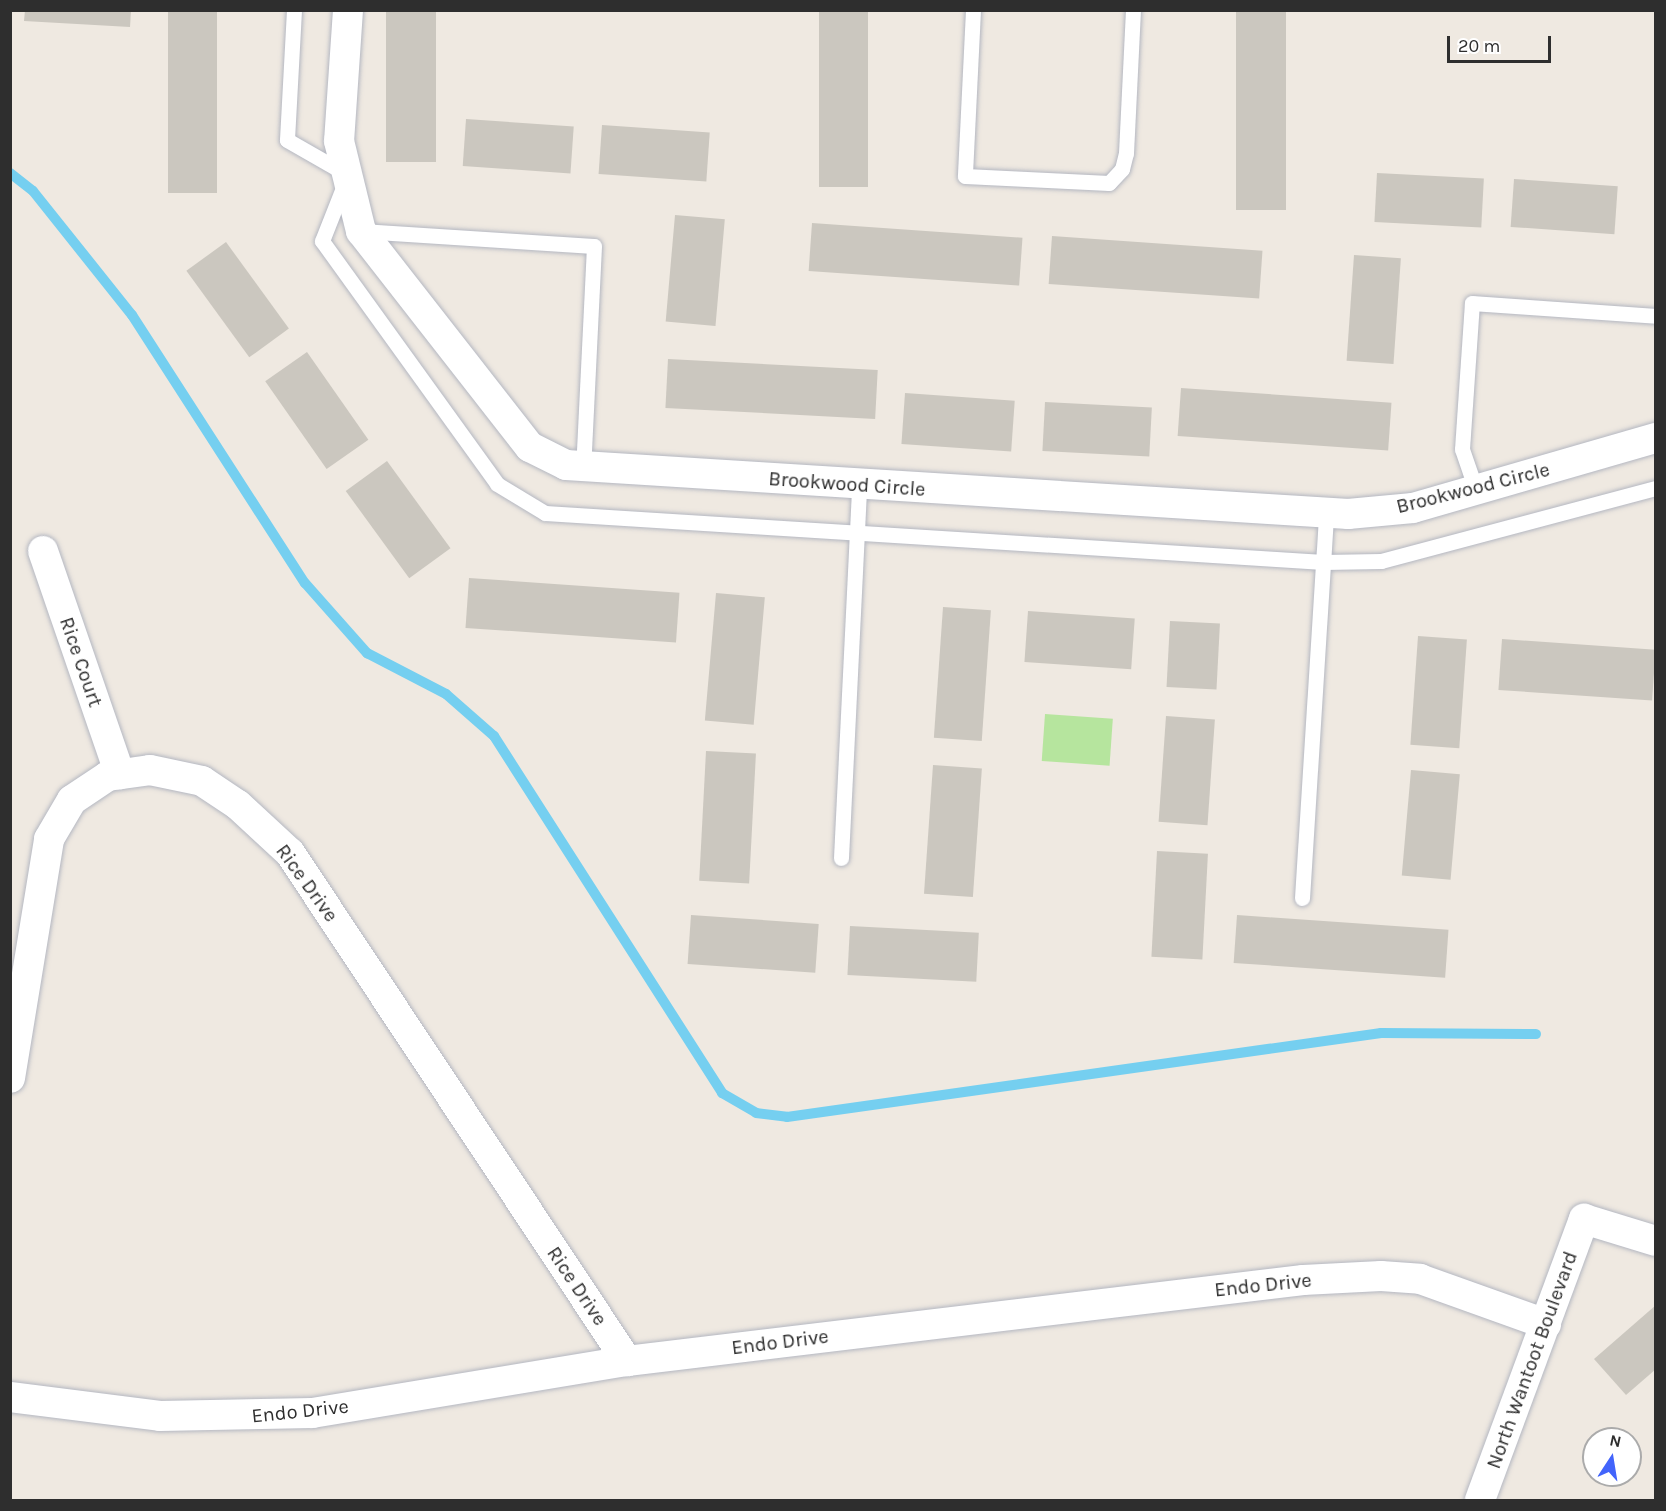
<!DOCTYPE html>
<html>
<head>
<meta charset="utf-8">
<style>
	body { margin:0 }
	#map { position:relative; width:1666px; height:1511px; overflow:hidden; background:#efe9e1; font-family:Karla,sans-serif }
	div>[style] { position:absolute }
	.green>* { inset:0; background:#b6e59e; transform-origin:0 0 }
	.stream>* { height:10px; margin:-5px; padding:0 5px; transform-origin:5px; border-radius:5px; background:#75cff0 }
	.building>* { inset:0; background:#cbc7bf; transform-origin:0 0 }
	.roads { filter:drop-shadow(0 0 2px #b4b7c1) drop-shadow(0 0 2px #b4b7c1) }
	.service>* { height:15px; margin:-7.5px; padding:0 7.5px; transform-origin:7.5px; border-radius:7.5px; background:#fff }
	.minor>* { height:30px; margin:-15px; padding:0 15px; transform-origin:15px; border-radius:15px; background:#fff }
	span { translate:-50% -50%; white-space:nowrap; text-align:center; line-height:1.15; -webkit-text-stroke:6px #fff; paint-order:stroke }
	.street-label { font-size:20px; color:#2e2e2e }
	.frame { position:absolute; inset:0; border:12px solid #2e2e2e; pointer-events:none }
	.north { position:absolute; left:1582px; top:1427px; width:60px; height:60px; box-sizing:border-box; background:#fff; border:2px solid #ababab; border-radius:50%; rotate:12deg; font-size:16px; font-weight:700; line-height:24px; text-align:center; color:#2e2e2e }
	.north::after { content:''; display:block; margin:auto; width:21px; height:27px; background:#4264fb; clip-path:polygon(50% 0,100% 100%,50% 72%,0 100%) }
	.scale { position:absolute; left:1447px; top:36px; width:104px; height:27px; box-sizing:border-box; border:3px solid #2e2e2e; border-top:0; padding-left:8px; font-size:18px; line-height:21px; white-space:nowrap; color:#2e2e2e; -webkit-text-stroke:4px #fff; paint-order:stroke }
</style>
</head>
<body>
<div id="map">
	<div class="green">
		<div style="left:1045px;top:714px;width:68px;height:47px;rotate:4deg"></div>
	</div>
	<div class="stream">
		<div style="left:10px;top:173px;width:29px;rotate:38deg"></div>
		<div style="left:33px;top:191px;width:159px;rotate:51.4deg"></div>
		<div style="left:132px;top:315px;width:319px;rotate:57.2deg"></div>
		<div style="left:305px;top:583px;width:94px;rotate:48.5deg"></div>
		<div style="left:367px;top:653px;width:89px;rotate:27.4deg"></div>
		<div style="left:446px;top:694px;width:64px;rotate:41.2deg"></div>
		<div style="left:494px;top:736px;width:424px;rotate:57.4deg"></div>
		<div style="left:722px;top:1093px;width:39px;rotate:30deg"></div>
		<div style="left:756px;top:1113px;width:31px;rotate:7deg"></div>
		<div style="left:787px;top:1117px;width:600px;rotate:-8.05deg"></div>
		<div style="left:1381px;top:1033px;width:155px;rotate:0.4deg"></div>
	</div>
	<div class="building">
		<div style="clip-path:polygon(25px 10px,131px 10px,130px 27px,24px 21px)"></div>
		<div style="left:168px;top:10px;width:49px;height:183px"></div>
		<div style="left:386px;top:10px;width:50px;height:152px"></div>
		<div style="left:819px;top:10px;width:49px;height:177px"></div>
		<div style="left:1236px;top:10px;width:50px;height:200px"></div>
		<div style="left:466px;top:119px;width:108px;height:47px;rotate:4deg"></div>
		<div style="left:602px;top:125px;width:108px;height:49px;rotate:4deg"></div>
		<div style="left:1377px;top:173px;width:107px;height:49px;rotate:3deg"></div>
		<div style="left:1514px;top:179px;width:104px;height:48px;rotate:4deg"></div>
		<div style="left:675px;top:215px;width:50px;height:107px;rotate:5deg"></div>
		<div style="left:812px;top:223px;width:211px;height:48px;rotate:4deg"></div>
		<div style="left:1052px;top:236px;width:211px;height:48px;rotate:4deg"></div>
		<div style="left:226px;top:242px;width:107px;height:49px;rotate:54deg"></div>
		<div style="left:1354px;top:255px;width:47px;height:106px;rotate:4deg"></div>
		<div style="left:307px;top:352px;width:107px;height:51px;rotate:55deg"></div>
		<div style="left:668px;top:359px;width:210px;height:49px;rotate:3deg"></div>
		<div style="left:1181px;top:388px;width:211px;height:48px;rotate:4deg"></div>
		<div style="left:905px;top:393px;width:110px;height:51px;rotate:4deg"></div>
		<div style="left:1045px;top:402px;width:107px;height:49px;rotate:3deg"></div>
		<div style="left:387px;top:461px;width:108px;height:51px;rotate:54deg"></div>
		<div style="left:469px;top:578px;width:211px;height:50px;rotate:4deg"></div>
		<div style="left:716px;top:593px;width:49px;height:128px;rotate:5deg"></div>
		<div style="left:943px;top:607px;width:48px;height:131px;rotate:4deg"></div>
		<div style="left:1028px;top:611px;width:107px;height:51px;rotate:4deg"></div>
		<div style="left:1170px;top:621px;width:50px;height:66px;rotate:3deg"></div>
		<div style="left:1418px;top:636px;width:49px;height:109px;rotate:4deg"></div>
		<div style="left:1502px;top:639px;width:154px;height:51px;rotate:4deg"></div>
		<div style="left:1166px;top:716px;width:49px;height:106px;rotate:4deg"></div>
		<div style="left:706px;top:751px;width:50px;height:130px;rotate:3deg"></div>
		<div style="left:933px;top:765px;width:49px;height:129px;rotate:4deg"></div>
		<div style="left:1411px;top:770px;width:49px;height:106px;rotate:5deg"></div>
		<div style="left:1157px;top:851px;width:51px;height:106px;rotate:3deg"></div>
		<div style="left:691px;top:915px;width:128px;height:49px;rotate:4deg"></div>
		<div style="left:1237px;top:915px;width:212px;height:48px;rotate:4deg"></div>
		<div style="left:850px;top:926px;width:129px;height:49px;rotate:3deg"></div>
		<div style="clip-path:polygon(1656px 1305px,1656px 1369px,1626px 1395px,1594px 1359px)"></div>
	</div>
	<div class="roads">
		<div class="service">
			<div style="left:294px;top:10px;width:130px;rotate:93.1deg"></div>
			<div style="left:287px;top:140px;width:70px;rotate:29.8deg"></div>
			<div style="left:348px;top:175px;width:71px;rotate:111.5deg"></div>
			<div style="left:322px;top:241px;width:299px;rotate:54.2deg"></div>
			<div style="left:497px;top:484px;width:56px;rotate:31.1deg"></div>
			<div style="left:545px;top:513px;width:780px;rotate:3.6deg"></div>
			<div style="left:1323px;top:562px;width:58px;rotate:-1deg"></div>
			<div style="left:1381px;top:561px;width:285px;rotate:-14.9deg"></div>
			<div style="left:973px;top:10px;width:166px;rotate:92.8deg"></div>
			<div style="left:965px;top:176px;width:144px;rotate:2.8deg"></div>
			<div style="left:1109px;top:183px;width:19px;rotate:-47deg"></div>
			<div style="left:1122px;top:169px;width:16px;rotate:-76deg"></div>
			<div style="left:1126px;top:153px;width:143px;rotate:-87.2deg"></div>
			<div style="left:361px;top:231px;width:233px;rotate:3.7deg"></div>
			<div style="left:594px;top:246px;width:221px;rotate:92.8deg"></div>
			<div style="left:1476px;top:490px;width:43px;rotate:-108.9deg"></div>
			<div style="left:1462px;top:449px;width:146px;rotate:-86.1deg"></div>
			<div style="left:1472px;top:303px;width:184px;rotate:4deg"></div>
			<div style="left:841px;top:858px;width:374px;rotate:-87.2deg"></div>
			<div style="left:1302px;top:898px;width:386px;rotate:-86.4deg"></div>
		</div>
		<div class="minor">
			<div style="left:348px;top:10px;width:131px;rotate:93.9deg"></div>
			<div style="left:339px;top:141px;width:93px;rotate:76.3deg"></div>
			<div style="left:361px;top:231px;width:274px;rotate:52deg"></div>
			<div style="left:530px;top:447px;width:40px;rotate:26.6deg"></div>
			<div style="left:566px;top:465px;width:784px;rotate:3.59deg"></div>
			<div style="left:1348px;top:514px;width:65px;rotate:-5.3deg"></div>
			<div style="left:1413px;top:508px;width:253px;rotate:-16.1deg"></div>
			<div style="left:43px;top:551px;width:236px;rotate:71deg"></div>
			<div style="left:10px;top:1078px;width:242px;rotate:-80.7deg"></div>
			<div style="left:49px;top:839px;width:45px;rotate:-59.5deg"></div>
			<div style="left:72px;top:800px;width:43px;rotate:-33.7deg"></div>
			<div style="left:108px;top:776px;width:42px;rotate:-8.1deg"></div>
			<div style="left:150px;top:770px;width:53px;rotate:11.9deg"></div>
			<div style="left:202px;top:781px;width:43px;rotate:33.7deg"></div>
			<div style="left:238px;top:805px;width:71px;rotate:42.7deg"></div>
			<div style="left:290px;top:853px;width:610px;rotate:56.44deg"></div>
			<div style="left:10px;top:1397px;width:151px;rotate:7.2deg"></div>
			<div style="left:160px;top:1416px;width:152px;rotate:-1.1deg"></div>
			<div style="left:312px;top:1413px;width:319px;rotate:-9.4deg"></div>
			<div style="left:627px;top:1361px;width:681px;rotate:-6.83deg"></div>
			<div style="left:1303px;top:1280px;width:78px;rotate:-2.9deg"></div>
			<div style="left:1381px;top:1276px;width:39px;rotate:4deg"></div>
			<div style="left:1420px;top:1279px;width:134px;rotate:19.7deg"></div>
			<div style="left:1480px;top:1500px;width:300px;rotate:-69.7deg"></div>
			<div style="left:1584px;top:1219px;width:75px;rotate:17deg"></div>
		</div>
	</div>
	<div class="street-label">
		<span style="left:847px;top:484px;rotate:4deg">Brookwood Circle</span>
		<span style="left:1473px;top:488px;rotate:-14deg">Brookwood Circle</span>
		<span style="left:81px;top:662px;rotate:71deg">Rice Court</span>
		<span style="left:307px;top:883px;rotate:54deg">Rice Drive</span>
		<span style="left:1263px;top:1285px;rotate:-6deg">Endo Drive</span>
		<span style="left:577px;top:1286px;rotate:56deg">Rice Drive</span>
		<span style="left:780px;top:1342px;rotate:-7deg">Endo Drive</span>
		<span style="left:1532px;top:1360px;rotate:-70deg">North Wantoot Boulevard</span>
		<span style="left:300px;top:1411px;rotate:-6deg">Endo Drive</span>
	</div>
	<div class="frame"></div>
	<div class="north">N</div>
	<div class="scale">20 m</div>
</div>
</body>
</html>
